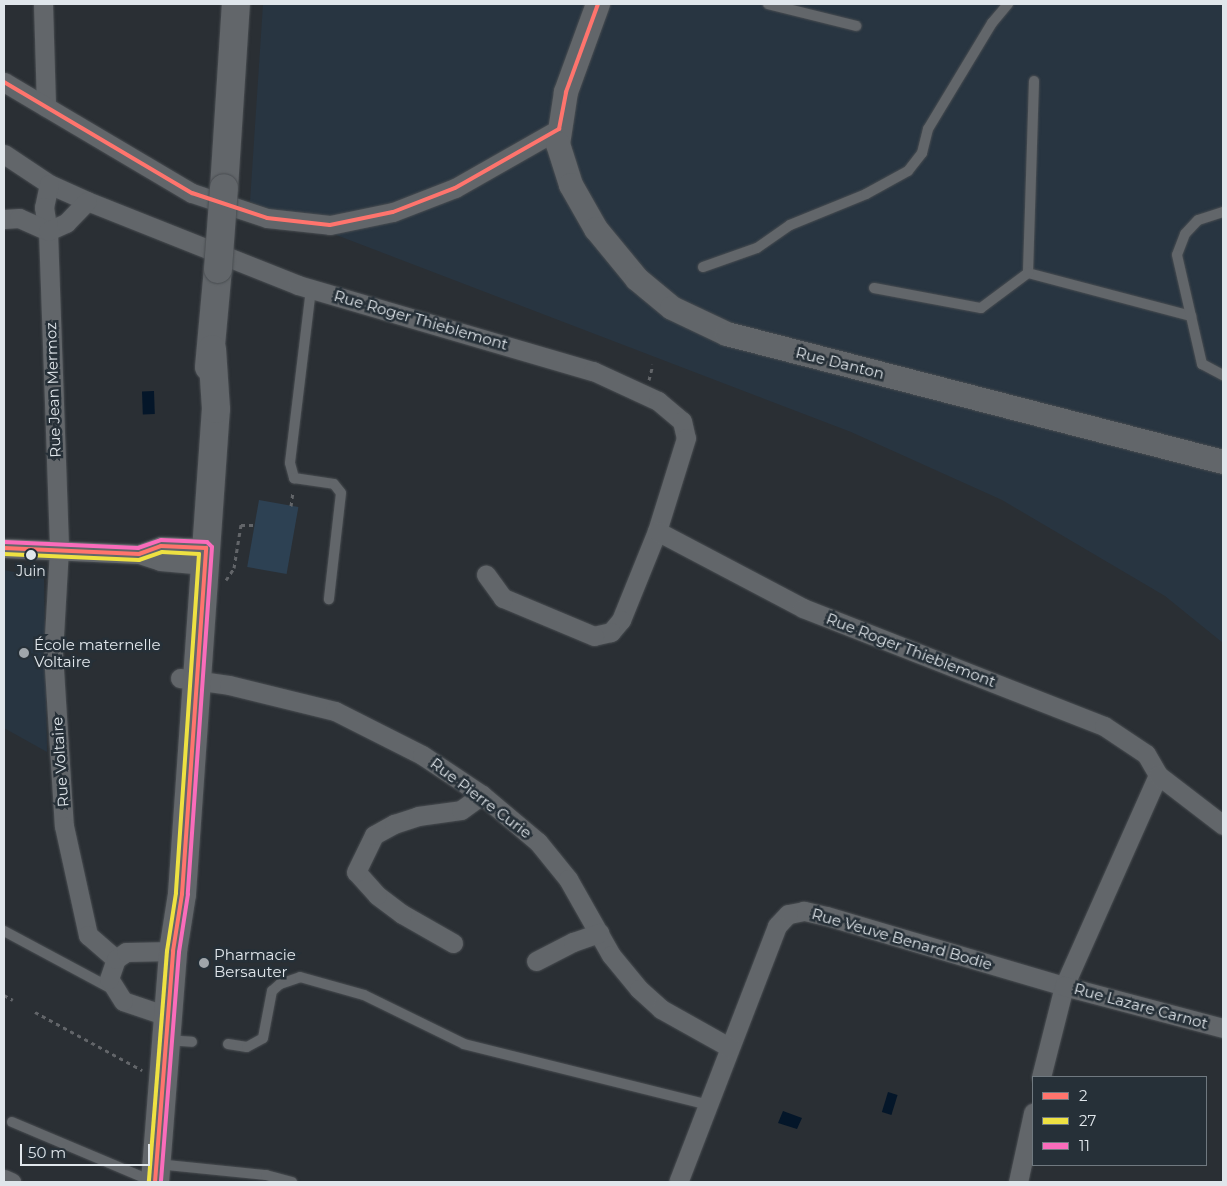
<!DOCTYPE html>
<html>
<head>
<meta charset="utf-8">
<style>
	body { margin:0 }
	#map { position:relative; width:1227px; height:1186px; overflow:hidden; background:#2a2f34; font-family:Montserrat,sans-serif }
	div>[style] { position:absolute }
	.built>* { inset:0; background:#283541 }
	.green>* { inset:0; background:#2d4153; transform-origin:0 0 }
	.water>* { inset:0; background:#041629; transform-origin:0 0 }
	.path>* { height:3px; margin-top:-1.5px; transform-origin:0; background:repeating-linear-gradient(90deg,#626569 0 4px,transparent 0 8px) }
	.roads { filter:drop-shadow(0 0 1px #494d51) drop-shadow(0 0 1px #494d51) }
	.service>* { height:10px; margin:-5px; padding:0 5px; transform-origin:5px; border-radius:5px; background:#62666a }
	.minor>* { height:19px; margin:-9.5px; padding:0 9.5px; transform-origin:9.5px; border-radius:9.5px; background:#62666a }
	.tertiary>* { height:24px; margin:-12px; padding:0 12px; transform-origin:12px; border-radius:12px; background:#62666a }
	.secondary>* { height:28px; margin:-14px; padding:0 14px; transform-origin:14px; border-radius:14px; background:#62666a }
	.bridges { filter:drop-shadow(0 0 1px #494d51) drop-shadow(0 0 1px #494d51) }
	.secondary-bridge>* { height:28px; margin:-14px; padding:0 14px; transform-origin:14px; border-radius:14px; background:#62666a }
	.bus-1>* { height:4px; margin:-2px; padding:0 2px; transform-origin:2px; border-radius:2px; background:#ff746d }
	.bus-2>* { height:4px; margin:-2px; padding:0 2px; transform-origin:2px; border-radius:2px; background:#eee142 }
	.bus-3>* { height:4px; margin:-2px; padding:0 2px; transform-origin:2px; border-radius:2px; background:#fa6cbb }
	.dots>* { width:14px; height:14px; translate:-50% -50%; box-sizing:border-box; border:2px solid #263038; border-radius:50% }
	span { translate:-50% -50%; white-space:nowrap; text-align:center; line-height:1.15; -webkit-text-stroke:5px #263038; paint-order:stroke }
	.bus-label { font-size:14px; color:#e0e6eb }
	.street-label { font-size:15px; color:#e0e6eb }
	.poi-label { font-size:15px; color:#e0e6eb }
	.left { translate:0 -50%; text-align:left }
	.frame { position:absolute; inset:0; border:5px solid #e0e6eb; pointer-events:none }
	.legend { position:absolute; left:1032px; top:1076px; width:175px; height:90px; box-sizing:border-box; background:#263038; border:1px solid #707980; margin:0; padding:6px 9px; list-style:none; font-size:15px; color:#e0e6eb }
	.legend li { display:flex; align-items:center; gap:10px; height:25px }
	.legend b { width:25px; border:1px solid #707980 }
	.scale { position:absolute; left:20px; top:1144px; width:130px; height:22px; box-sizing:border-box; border:2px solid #e0e6eb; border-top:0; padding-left:6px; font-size:15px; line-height:18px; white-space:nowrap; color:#e0e6eb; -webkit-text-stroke:4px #263038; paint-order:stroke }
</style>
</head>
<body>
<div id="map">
	<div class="built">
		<div style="clip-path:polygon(263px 4px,1223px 4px,1223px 643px,1165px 596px,1002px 500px,851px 432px,250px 202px)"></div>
		<div style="clip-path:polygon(4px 570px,44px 578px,47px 752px,4px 728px)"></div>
	</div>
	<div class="green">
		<div style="left:259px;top:500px;width:40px;height:68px;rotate:10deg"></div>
	</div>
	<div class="water">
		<div style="left:154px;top:391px;width:23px;height:12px;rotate:88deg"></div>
		<div style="left:888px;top:1092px;width:10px;height:21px;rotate:17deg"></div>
		<div style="clip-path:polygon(783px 1111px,802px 1118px,797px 1129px,778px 1123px)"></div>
	</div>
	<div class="path">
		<div style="left:649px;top:380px;width:16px;rotate:-76deg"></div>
		<div style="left:291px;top:506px;width:15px;rotate:-82deg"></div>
		<div style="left:226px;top:580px;width:14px;rotate:-56deg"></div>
		<div style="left:234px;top:568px;width:44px;rotate:-80.8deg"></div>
		<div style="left:241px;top:525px;width:14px"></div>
		<div style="left:4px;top:995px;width:10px;rotate:29deg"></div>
		<div style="left:35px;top:1012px;width:122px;rotate:28.5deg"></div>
	</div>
	<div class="roads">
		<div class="service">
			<div style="left:768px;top:4px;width:91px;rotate:14deg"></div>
			<div style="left:1034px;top:81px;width:192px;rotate:91.8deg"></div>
			<div style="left:1028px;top:273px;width:169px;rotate:14.8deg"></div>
			<div style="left:1223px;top:212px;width:26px;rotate:162deg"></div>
			<div style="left:1198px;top:220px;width:19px;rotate:133deg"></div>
			<div style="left:1185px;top:234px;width:22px;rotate:111deg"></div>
			<div style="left:1177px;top:255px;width:112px;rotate:77.1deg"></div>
			<div style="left:1202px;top:364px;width:24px;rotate:28deg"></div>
			<div style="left:703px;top:267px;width:57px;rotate:-19.4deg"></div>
			<div style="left:757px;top:248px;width:40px;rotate:-34.9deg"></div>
			<div style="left:790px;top:225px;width:82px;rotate:-22.2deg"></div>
			<div style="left:866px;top:194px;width:48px;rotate:-28.7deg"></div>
			<div style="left:908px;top:171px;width:23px;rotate:-52deg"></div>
			<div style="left:922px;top:153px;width:25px;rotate:-76deg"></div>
			<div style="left:928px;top:129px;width:124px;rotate:-58.9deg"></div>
			<div style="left:992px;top:23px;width:25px;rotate:-50deg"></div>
			<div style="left:874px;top:288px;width:109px;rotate:10.6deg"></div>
			<div style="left:981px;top:308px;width:59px;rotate:-36.7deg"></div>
			<div style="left:311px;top:289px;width:175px;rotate:96.9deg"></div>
			<div style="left:290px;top:463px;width:16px;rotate:75deg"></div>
			<div style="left:294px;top:478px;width:40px;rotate:8.5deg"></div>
			<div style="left:334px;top:484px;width:11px;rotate:52deg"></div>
			<div style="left:341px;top:493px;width:107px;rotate:96.5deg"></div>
			<div style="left:4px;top:931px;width:123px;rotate:28.2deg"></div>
			<div style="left:166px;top:1040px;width:26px;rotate:4deg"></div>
			<div style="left:228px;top:1044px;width:19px;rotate:9deg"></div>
			<div style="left:247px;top:1047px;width:18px;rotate:-29deg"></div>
			<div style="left:263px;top:1038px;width:48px;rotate:-79.2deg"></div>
			<div style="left:272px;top:991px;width:11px;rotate:-41deg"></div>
			<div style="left:280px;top:984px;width:21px;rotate:-19deg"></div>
			<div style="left:300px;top:977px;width:66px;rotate:15.7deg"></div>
			<div style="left:364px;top:995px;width:111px;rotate:26.1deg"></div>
			<div style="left:464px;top:1044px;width:252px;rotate:14deg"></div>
			<div style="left:12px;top:1122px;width:154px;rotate:22.9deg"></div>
			<div style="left:157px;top:1164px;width:110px;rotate:5.8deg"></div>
			<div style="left:266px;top:1175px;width:27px;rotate:15deg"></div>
		</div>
		<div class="minor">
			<div style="left:43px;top:4px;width:103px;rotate:88.3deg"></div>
			<div style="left:4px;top:82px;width:218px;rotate:30.6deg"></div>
			<div style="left:192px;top:193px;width:79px;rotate:18.4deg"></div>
			<div style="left:267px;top:218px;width:63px;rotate:6.3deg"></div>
			<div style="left:330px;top:225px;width:64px;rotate:-11.7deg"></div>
			<div style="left:393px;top:212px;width:66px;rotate:-21.2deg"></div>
			<div style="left:455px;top:188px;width:120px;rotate:-29.6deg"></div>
			<div style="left:4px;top:154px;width:54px;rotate:33.7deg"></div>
			<div style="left:49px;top:184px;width:42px;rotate:24.1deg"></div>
			<div style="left:87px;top:201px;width:227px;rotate:21.7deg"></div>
			<div style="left:298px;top:285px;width:307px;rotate:16.3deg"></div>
			<div style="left:593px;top:371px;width:72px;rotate:24.8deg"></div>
			<div style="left:658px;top:401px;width:31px;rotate:40deg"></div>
			<div style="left:682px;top:421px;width:17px;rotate:77deg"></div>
			<div style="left:686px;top:438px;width:97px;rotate:107.3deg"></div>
			<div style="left:657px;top:531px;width:96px;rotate:112deg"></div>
			<div style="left:621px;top:620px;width:16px;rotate:130deg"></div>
			<div style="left:611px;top:632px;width:17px;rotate:167deg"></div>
			<div style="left:594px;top:636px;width:99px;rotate:-157.3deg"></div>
			<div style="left:503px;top:598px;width:29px;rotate:-126deg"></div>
			<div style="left:49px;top:184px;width:24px;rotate:102deg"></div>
			<div style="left:44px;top:207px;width:24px;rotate:81deg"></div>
			<div style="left:48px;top:231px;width:318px;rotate:88deg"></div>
			<div style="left:59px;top:549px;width:104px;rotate:93.3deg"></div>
			<div style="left:53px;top:653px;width:173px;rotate:86.4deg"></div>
			<div style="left:64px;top:826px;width:112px;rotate:77.6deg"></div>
			<div style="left:88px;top:935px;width:37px;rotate:41deg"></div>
			<div style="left:4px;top:219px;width:15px;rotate:-4deg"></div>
			<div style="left:19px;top:218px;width:32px;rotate:24deg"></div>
			<div style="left:48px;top:231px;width:20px;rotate:-24deg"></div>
			<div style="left:66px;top:223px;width:30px;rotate:-46deg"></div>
			<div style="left:657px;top:531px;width:165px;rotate:27.8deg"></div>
			<div style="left:803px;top:608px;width:323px;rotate:21.4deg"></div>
			<div style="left:1104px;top:726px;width:50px;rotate:33.7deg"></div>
			<div style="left:1146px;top:754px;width:24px;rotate:60deg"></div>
			<div style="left:1158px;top:775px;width:231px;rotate:114deg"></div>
			<div style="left:1064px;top:986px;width:248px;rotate:-163.6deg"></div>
			<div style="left:826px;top:916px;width:23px;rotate:-167deg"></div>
			<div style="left:804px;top:911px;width:16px;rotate:169deg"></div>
			<div style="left:788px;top:914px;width:16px;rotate:133deg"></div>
			<div style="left:777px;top:926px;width:274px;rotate:111.1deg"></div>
			<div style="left:4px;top:548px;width:135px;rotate:2.5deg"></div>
			<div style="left:139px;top:554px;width:22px;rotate:18deg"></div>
			<div style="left:160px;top:561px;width:45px;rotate:5.1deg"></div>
			<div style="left:139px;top:554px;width:23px;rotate:-20deg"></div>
			<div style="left:161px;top:546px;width:45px;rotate:2.5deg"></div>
			<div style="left:180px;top:678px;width:49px;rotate:8.1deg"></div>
			<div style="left:229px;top:685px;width:109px;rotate:13.8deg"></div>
			<div style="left:335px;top:711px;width:97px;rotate:26.8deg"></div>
			<div style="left:422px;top:755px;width:72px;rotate:33.7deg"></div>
			<div style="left:482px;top:795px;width:73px;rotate:40deg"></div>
			<div style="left:538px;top:842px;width:48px;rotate:51deg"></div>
			<div style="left:568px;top:879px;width:87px;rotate:60.5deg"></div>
			<div style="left:611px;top:955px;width:44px;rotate:50.5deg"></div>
			<div style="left:639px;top:989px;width:30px;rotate:42deg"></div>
			<div style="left:661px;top:1009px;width:78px;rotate:29.2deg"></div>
			<div style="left:1158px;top:775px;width:82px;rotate:37.6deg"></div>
			<div style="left:453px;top:943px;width:59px;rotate:-150.4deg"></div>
			<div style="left:402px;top:914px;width:31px;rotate:-143deg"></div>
			<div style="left:377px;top:895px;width:31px;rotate:-132deg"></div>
			<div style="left:356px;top:872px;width:41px;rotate:-64.1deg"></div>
			<div style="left:374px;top:835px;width:23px;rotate:-29deg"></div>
			<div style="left:394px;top:824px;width:25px;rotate:-18deg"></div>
			<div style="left:418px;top:816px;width:43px;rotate:-7.9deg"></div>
			<div style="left:461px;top:810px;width:26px;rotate:-36deg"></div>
			<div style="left:536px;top:961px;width:42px;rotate:-27.2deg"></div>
			<div style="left:573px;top:942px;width:28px;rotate:-19deg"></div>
			<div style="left:167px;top:1016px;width:46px;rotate:-161.2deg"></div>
			<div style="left:123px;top:1001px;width:26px;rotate:-122deg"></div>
			<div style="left:109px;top:979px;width:21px;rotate:-71deg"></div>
			<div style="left:116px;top:959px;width:12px;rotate:-35deg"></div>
			<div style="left:126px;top:952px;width:47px;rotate:-1.2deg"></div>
			<div style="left:1041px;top:1077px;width:94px;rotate:-75.8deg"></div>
			<div style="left:1064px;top:986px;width:164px;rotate:14.8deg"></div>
			<div style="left:4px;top:1179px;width:8px;rotate:23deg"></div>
			<div style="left:1018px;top:1182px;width:71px;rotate:-77.7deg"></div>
		</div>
		<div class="tertiary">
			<div style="left:598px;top:4px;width:94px;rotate:110deg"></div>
			<div style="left:566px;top:92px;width:53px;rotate:98.7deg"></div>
			<div style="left:558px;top:144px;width:43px;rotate:72.4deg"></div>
			<div style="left:571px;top:185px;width:51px;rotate:60.4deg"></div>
			<div style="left:596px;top:229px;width:65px;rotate:50.6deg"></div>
			<div style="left:637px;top:279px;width:45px;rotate:39.6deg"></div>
			<div style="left:672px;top:308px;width:61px;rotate:25.3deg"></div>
			<div style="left:727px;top:334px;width:512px;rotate:14.47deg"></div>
		</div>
		<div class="secondary">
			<div style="left:224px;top:188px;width:184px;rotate:-86.3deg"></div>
			<div style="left:209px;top:367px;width:98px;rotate:-84.8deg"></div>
			<div style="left:155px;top:1182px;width:232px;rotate:-85.5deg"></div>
			<div style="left:173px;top:951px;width:58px;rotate:-81deg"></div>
			<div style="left:182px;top:894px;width:486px;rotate:-86deg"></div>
			<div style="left:216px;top:409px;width:60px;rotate:-93.8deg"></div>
		</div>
	</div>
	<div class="bridges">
		<div class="secondary-bridge">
			<div style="left:218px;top:269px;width:81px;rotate:-85.8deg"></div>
		</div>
	</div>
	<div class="bus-1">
		<div style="left:4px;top:82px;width:218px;rotate:30.6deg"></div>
		<div style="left:192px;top:193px;width:79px;rotate:18.4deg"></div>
		<div style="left:267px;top:218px;width:63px;rotate:6.3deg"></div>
		<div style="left:330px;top:225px;width:64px;rotate:-11.7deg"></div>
		<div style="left:393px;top:212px;width:66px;rotate:-21.2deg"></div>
		<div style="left:455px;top:188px;width:120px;rotate:-29.6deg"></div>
		<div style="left:559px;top:129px;width:38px;rotate:-79deg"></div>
		<div style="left:566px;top:92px;width:94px;rotate:-70deg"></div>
		<div style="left:4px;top:548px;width:135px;rotate:2.5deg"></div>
		<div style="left:139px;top:554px;width:23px;rotate:-20deg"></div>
		<div style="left:161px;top:546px;width:45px;rotate:2.5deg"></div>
		<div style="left:155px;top:1182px;width:232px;rotate:-85.5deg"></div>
		<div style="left:173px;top:951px;width:58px;rotate:-81deg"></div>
		<div style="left:182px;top:894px;width:347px;rotate:-86deg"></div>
	</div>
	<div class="bus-2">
		<div style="left:4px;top:554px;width:135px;rotate:2.5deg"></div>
		<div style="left:139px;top:560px;width:24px;rotate:-19deg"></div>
		<div style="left:162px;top:552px;width:37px;rotate:3deg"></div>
		<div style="left:199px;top:554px;width:340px;rotate:93.9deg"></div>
		<div style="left:176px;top:893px;width:59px;rotate:98.8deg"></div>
		<div style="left:167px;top:951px;width:232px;rotate:94.5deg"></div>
	</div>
	<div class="bus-3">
		<div style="left:4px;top:542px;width:134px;rotate:2.6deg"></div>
		<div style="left:138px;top:548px;width:24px;rotate:-19deg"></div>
		<div style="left:161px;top:540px;width:46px;rotate:2.5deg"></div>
		<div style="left:207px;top:542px;width:7px;rotate:45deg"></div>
		<div style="left:212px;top:547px;width:348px;rotate:94deg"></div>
		<div style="left:188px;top:894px;width:59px;rotate:98.8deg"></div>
		<div style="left:179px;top:952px;width:231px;rotate:94.5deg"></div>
	</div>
	<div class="dots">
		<div style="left:31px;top:555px;background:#e0e6eb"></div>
		<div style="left:24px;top:653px;background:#a0a6ab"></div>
		<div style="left:204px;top:963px;background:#a0a6ab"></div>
	</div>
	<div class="bus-label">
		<span style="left:31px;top:571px">Juin</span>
	</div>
	<div class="street-label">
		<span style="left:421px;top:320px;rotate:16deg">Rue Roger Thieblemont</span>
		<span style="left:840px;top:363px;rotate:14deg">Rue Danton</span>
		<span style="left:53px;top:390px;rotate:-92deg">Rue Jean Mermoz</span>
		<span style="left:911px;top:650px;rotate:21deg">Rue Roger Thieblemont</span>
		<span style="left:60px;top:762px;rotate:-94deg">Rue Voltaire</span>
		<span style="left:481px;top:798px;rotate:37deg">Rue Pierre Curie</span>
		<span style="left:902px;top:939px;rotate:16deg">Rue Veuve Benard Bodie</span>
		<span style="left:1141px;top:1006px;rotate:15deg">Rue Lazare Carnot</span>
	</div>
	<div class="poi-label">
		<span class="left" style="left:34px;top:653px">École maternelle<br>Voltaire</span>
		<span class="left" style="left:214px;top:963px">Pharmacie<br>Bersauter</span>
	</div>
	<div class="frame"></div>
	<ul class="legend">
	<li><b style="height:6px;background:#ff746d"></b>2</li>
	<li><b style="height:6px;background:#eee142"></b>27</li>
	<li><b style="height:6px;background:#fa6cbb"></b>11</li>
	</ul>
	<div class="scale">50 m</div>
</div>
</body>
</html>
